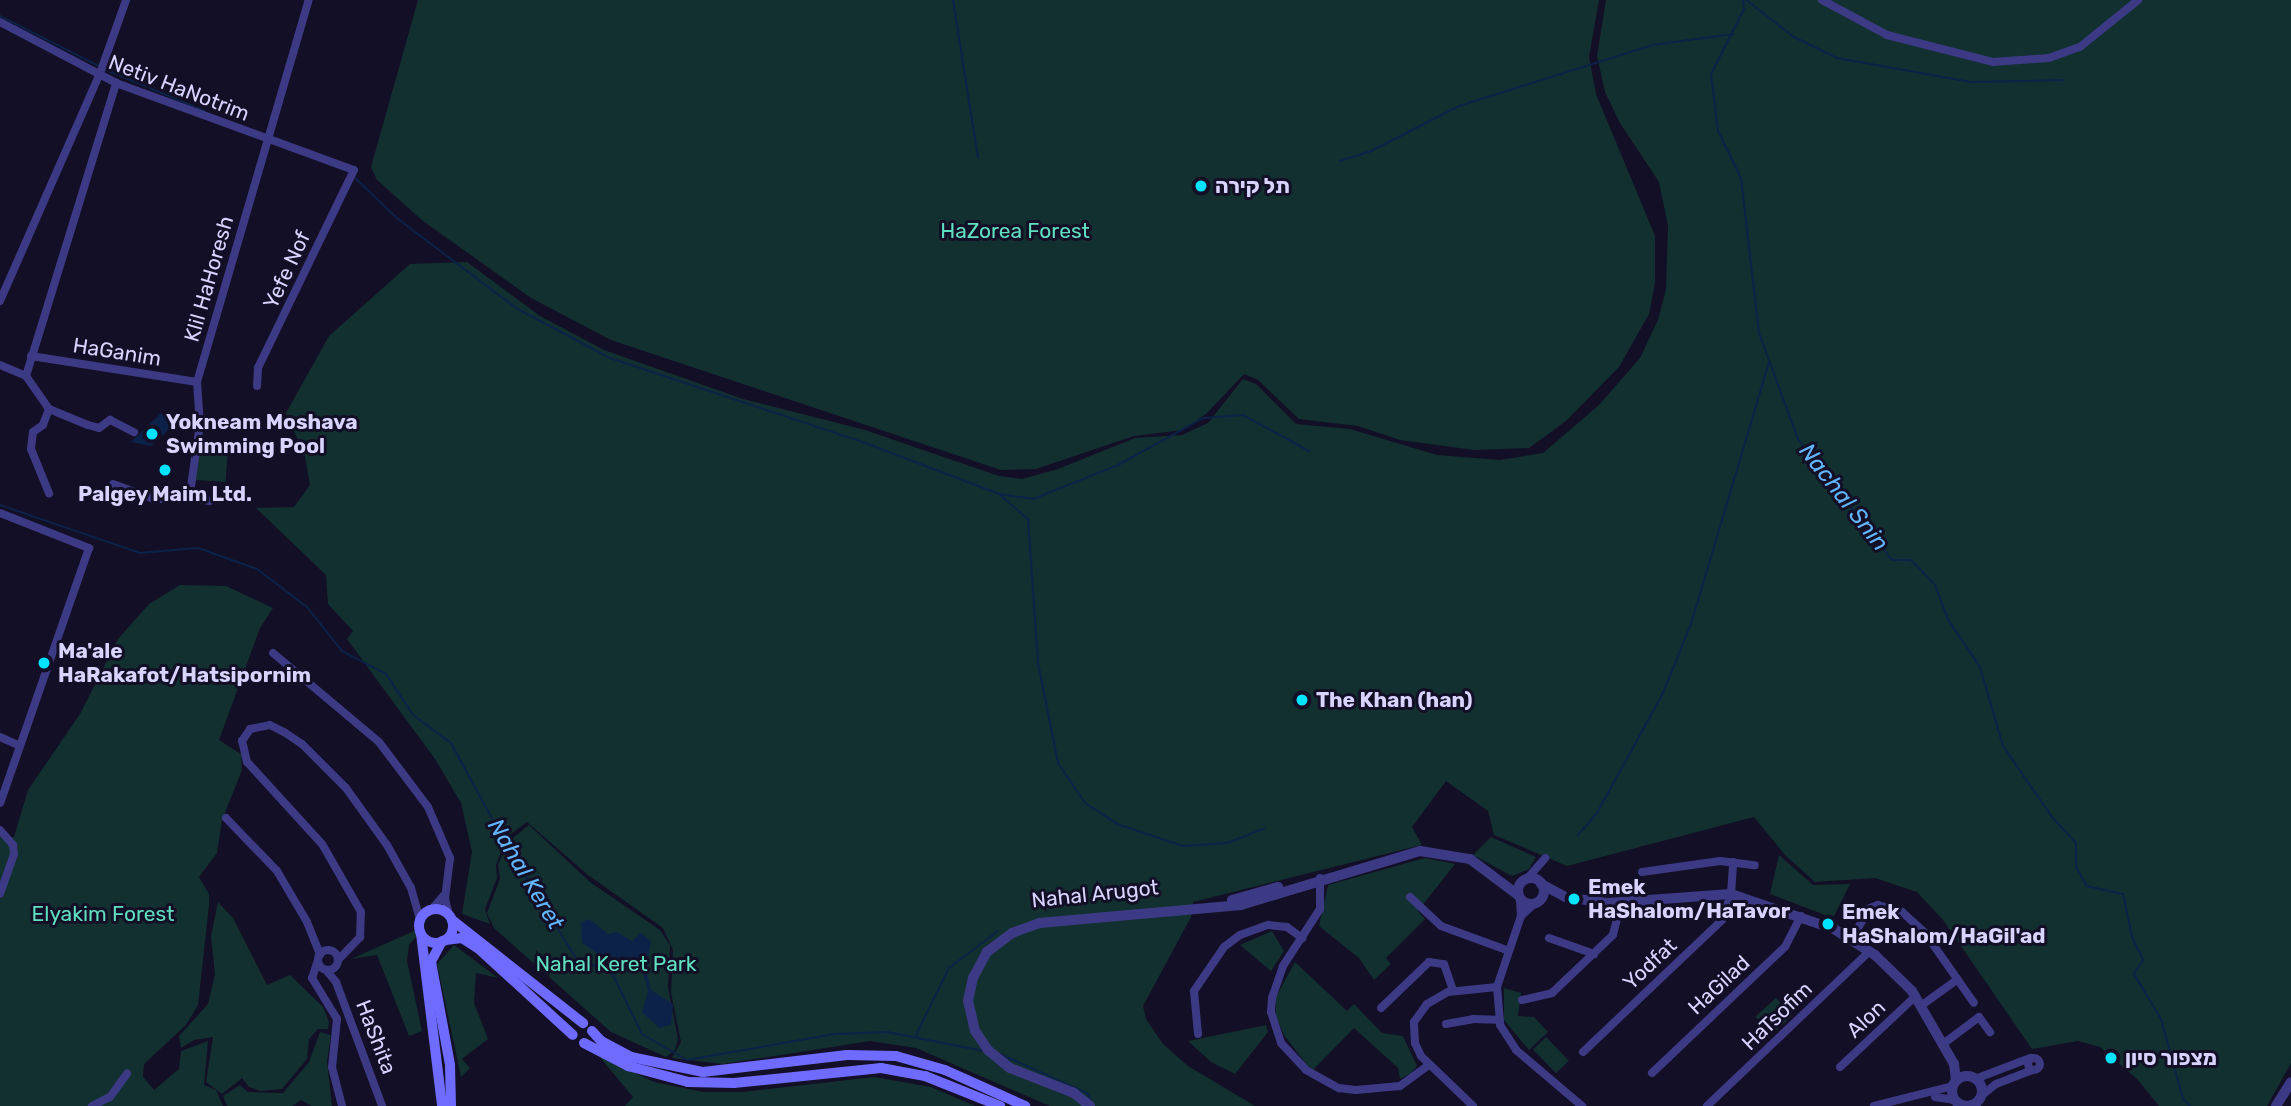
<!DOCTYPE html>
<html>
<head>
<meta charset="utf-8">
<style>
	body { margin:0 }
	#map { position:relative; width:2291px; height:1106px; overflow:hidden; background:#130f26; font-family:Rubik,"Noto Sans Hebrew",sans-serif }
	div>[style] { position:absolute }
	.green>* { inset:0; background:#12302f; transform-origin:0 0 }
	.water>* { inset:0; background:#0c2248 }
	.stream>* { height:2px; margin:-1px; padding:0 1px; transform-origin:1px; border-radius:1px; background:#0c2248 }
	.minor>* { height:8px; margin:-4px; padding:0 4px; transform-origin:4px; border-radius:4px; background:#3d3a85 }
	.minor>.ring { margin:-4px; padding:0; box-sizing:content-box; background:none; border:8px solid #3d3a85; border-radius:50% }
	.tertiary>* { height:10px; margin:-5px; padding:0 5px; transform-origin:5px; border-radius:5px; background:#3d3a85 }
	.tertiary>.ring { margin:-5px; padding:0; box-sizing:content-box; background:none; border:10px solid #3d3a85; border-radius:50% }
	.secondary>* { height:10px; margin:-5px; padding:0 5px; transform-origin:5px; border-radius:5px; background:#6f6bff }
	.secondary>.ring { margin:-5px; padding:0; box-sizing:content-box; background:none; border:10px solid #6f6bff; border-radius:50% }
	.dots>* { width:19px; height:19px; translate:-50% -50%; box-sizing:border-box; border:4px solid #130f26; border-radius:50% }
	span { translate:-50% -50%; white-space:nowrap; text-align:center; line-height:1.15; -webkit-text-stroke:6px #130f26; paint-order:stroke }
	.street-label { font-size:21px; color:#d9d4ff }
	.poi-label { font-size:21px; color:#d9d4ff; font-weight:700 }
	.left { translate:0 -50%; text-align:left }
	.park-label { font-size:21px; color:#5fe0c0 }
	.water-label { font-size:23px; color:#62b6ff; font-style:italic }
</style>
</head>
<body>
<div id="map">
	<div class="green">
		<div style="clip-path:polygon(418px 0,1599px 0,1589px 57px,1596px 94px,1655px 236px,1655px 283px,1649px 314px,1619px 367px,1566px 421px,1529px 448px,1474px 450px,1400px 440px,1358px 426px,1299px 419px,1258px 380px,1244px 374px,1207px 413px,1183px 430px,1134px 436px,1036px 469px,1001px 470px,611px 340px,531px 298px,423px 221px,377px 180px,371px 167px)"></div>
		<div style="clip-path:polygon(1606px 0,2291px 0,2291px 1063px,2267px 1106px,2159px 1106px,2137px 1079px,2100px 1047px,2078px 1041px,2032px 1049px,1943px 920px,1917px 892px,1875px 878px,1815px 882px,1785px 855px,1754px 817px,1567px 866px,1494px 835px,1488px 811px,1446px 781px,1412px 827px,1422px 845px,1193px 902px,1191px 917px,1143px 1006px,1146px 1019px,1163px 1044px,1188px 1066px,1255px 1106px,1050px 1106px,916px 1048px,870px 1041px,723px 1064px,672px 1058px,681px 1042px,671px 993px,673px 950px,663px 928px,588px 875px,527px 822px,507px 837px,496px 865px,497px 878px,485px 909px,490px 924px,462px 914px,472px 852px,461px 803px,435px 759px,347px 639px,353px 631px,328px 604px,326px 575px,256px 508px,294px 507px,310px 485px,305px 456px,286px 413px,329px 336px,410px 264px,467px 262px,540px 316px,604px 350px,743px 399px,865px 430px,999px 476px,1022px 479px,1058px 469px,1135px 438px,1182px 435px,1208px 423px,1243px 379px,1256px 384px,1296px 424px,1350px 429px,1437px 455px,1500px 460px,1543px 453px,1599px 405px,1640px 358px,1658px 320px,1666px 289px,1668px 226px,1659px 182px,1620px 123px,1605px 92px,1597px 56px)"></div>
		<div style="left:198px;top:446px;width:30px;height:34px;rotate:4deg"></div>
		<div style="clip-path:polygon(180px 585px,226px 586px,273px 608px,260px 628px,219px 740px,241px 754px,242px 770px,222px 820px,217px 853px,199px 877px,209px 894px,209px 905px,198px 1005px,186px 1025px,144px 1064px,143px 1077px,154px 1090px,179px 1069px,181px 1051px,208px 1041px,204px 1085px,216px 1090px,223px 1106px,0 1106px,0 837px,14px 837px,28px 790px,80px 714px,118px 639px,149px 604px)"></div>
		<div style="clip-path:polygon(529px 825px,590px 882px,660px 930px,670px 945px,668px 987px,678px 1039px,675px 1050px,666px 1057px,611px 1032px,494px 928px,487px 913px,500px 879px,498px 864px,510px 840px)"></div>
		<div style="clip-path:polygon(1491px 837px,1536px 857px,1529px 869px,1512px 876px,1473px 855px)"></div>
		<div style="clip-path:polygon(1779px 855px,1813px 885px,1850px 884px,1833px 918px,1770px 894px)"></div>
		<div style="clip-path:polygon(1425px 858px,1455px 864px,1418px 911px,1425px 919px,1386px 958px,1391px 964px,1374px 980px,1359px 958px,1319px 926px,1328px 885px)"></div>
		<div style="clip-path:polygon(218px 902px,233px 918px,267px 985px,290px 975px,323px 1007px,329px 1022px,328px 1029px,318px 1029px,309px 1039px,307px 1059px,282px 1089px,260px 1091px,249px 1087px,242px 1078px,222px 1094px,206px 1082px,213px 1037px,194px 1040px,181px 1048px,179px 1036px,208px 1004px,215px 974px,211px 936px)"></div>
		<div style="clip-path:polygon(425px 926px,409px 945px,407px 961px,422px 1031px,409px 1036px,377px 955px,351px 959px)"></div>
		<div style="clip-path:polygon(1272px 931px,1284px 951px,1271px 971px,1240px 945px)"></div>
		<div style="clip-path:polygon(454px 945px,498px 978px,476px 973px,474px 1003px,488px 1039px,462px 1059px,470px 1068px,461px 1077px,437px 964px)"></div>
		<div style="clip-path:polygon(1295px 962px,1347px 1011px,1354px 1004px,1382px 1033px,1403px 1036px,1417px 1066px,1411px 1073px,1400px 1079px,1398px 1068px,1354px 1028px,1313px 1070px,1307px 1065px,1284px 1035px,1276px 1016px,1276px 997px)"></div>
		<div style="clip-path:polygon(1504px 988px,1521px 993px,1518px 1016px,1534px 1017px,1548px 1032px,1529px 1050px,1504px 1020px)"></div>
		<div style="left:1776px;top:998px;width:24px;height:28px;rotate:48deg"></div>
		<div style="clip-path:polygon(1266px 1025px,1268px 1032px,1235px 1074px,1211px 1062px,1188px 1041px)"></div>
		<div style="clip-path:polygon(320px 1032px,331px 1035px,327px 1061px,332px 1106px,312px 1106px,301px 1100px,292px 1106px,227px 1106px,223px 1096px,240px 1085px,248px 1092px,283px 1093px,309px 1062px)"></div>
		<div style="left:1546px;top:1037px;width:33px;height:18px;rotate:46deg"></div>
		<div style="clip-path:polygon(599px 1056px,654px 1082px,703px 1092px,742px 1092px,874px 1077px,931px 1087px,975px 1106px,625px 1106px,633px 1097px)"></div>
	</div>
	<div class="water">
		<div style="clip-path:polygon(161px 413px,173px 426px,151px 446px,131px 442px)"></div>
		<div style="clip-path:polygon(589px 919px,608px 934px,617px 932px,632px 941px,641px 933px,651px 941px,646px 970px,651px 990px,673px 1004px,671px 1025px,659px 1028px,642px 1012px,648px 991px,643px 972px,636px 971px,629px 962px,622px 970px,582px 943px,581px 923px)"></div>
	</div>
	<div class="stream">
		<div style="left:953px;top:0;width:160px;rotate:81deg"></div>
		<div style="left:1743px;top:0;width:9px;rotate:84deg"></div>
		<div style="left:1744px;top:9px;width:73px;rotate:116.9deg"></div>
		<div style="left:1711px;top:74px;width:57px;rotate:83deg"></div>
		<div style="left:1718px;top:131px;width:52px;rotate:63.9deg"></div>
		<div style="left:1741px;top:178px;width:156px;rotate:83.4deg"></div>
		<div style="left:1759px;top:333px;width:113px;rotate:69.8deg"></div>
		<div style="left:1798px;top:439px;width:153px;rotate:52.2deg"></div>
		<div style="left:1892px;top:560px;width:19px"></div>
		<div style="left:1911px;top:560px;width:35px;rotate:46deg"></div>
		<div style="left:1935px;top:585px;width:39px;rotate:69deg"></div>
		<div style="left:1949px;top:621px;width:55px;rotate:56deg"></div>
		<div style="left:1980px;top:667px;width:82px;rotate:73.8deg"></div>
		<div style="left:2003px;top:746px;width:86px;rotate:55.4deg"></div>
		<div style="left:2052px;top:817px;width:35px;rotate:47deg"></div>
		<div style="left:2076px;top:843px;width:24px;rotate:90deg"></div>
		<div style="left:2076px;top:867px;width:22px;rotate:60deg"></div>
		<div style="left:2087px;top:886px;width:37px;rotate:13deg"></div>
		<div style="left:2123px;top:894px;width:44px;rotate:78.2deg"></div>
		<div style="left:2132px;top:937px;width:25px;rotate:64deg"></div>
		<div style="left:2143px;top:960px;width:17px;rotate:123deg"></div>
		<div style="left:2134px;top:974px;width:52px;rotate:59deg"></div>
		<div style="left:2161px;top:1019px;width:83px;rotate:74.6deg"></div>
		<div style="left:2183px;top:1099px;width:10px;rotate:45deg"></div>
		<div style="left:1746px;top:0;width:61px;rotate:37.6deg"></div>
		<div style="left:1794px;top:37px;width:48px;rotate:26deg"></div>
		<div style="left:1837px;top:58px;width:136px;rotate:10.2deg"></div>
		<div style="left:1971px;top:82px;width:93px;rotate:-1.2deg"></div>
		<div style="left:0;top:16px;width:111px;rotate:26.8deg"></div>
		<div style="left:104px;top:69px;width:109px;rotate:22.6deg"></div>
		<div style="left:1340px;top:161px;width:35px;rotate:-18deg"></div>
		<div style="left:1373px;top:150px;width:97px;rotate:-27.1deg"></div>
		<div style="left:1459px;top:106px;width:202px;rotate:-17.5deg"></div>
		<div style="left:1652px;top:45px;width:82px;rotate:-7.7deg"></div>
		<div style="left:354px;top:177px;width:61px;rotate:43.7deg"></div>
		<div style="left:398px;top:219px;width:148px;rotate:37deg"></div>
		<div style="left:516px;top:308px;width:106px;rotate:28deg"></div>
		<div style="left:610px;top:358px;width:269px;rotate:18.4deg"></div>
		<div style="left:865px;top:443px;width:143px;rotate:20.8deg"></div>
		<div style="left:999px;top:494px;width:38px;rotate:41deg"></div>
		<div style="left:1028px;top:519px;width:144px;rotate:86deg"></div>
		<div style="left:1038px;top:663px;width:102px;rotate:78.7deg"></div>
		<div style="left:1058px;top:763px;width:48px;rotate:56deg"></div>
		<div style="left:1085px;top:803px;width:38px;rotate:33deg"></div>
		<div style="left:1117px;top:824px;width:70px;rotate:18.4deg"></div>
		<div style="left:1183px;top:846px;width:44px;rotate:-3.9deg"></div>
		<div style="left:1227px;top:843px;width:40px;rotate:-21deg"></div>
		<div style="left:999px;top:494px;width:34px;rotate:8deg"></div>
		<div style="left:1033px;top:499px;width:92px;rotate:-21.8deg"></div>
		<div style="left:1118px;top:465px;width:97px;rotate:-28.9deg"></div>
		<div style="left:1203px;top:418px;width:40px;rotate:-4.3deg"></div>
		<div style="left:1243px;top:415px;width:75px;rotate:28.6deg"></div>
		<div style="left:0;top:505px;width:148px;rotate:18.9deg"></div>
		<div style="left:140px;top:553px;width:58px;rotate:-4.9deg"></div>
		<div style="left:198px;top:548px;width:63px;rotate:19.6deg"></div>
		<div style="left:257px;top:569px;width:63px;rotate:37.2deg"></div>
		<div style="left:307px;top:607px;width:56px;rotate:51.5deg"></div>
		<div style="left:342px;top:651px;width:50px;rotate:27.6deg"></div>
		<div style="left:386px;top:674px;width:49px;rotate:56.6deg"></div>
		<div style="left:413px;top:715px;width:47px;rotate:36.4deg"></div>
		<div style="left:451px;top:743px;width:122px;rotate:61.5deg"></div>
		<div style="left:509px;top:850px;width:127px;rotate:58.2deg"></div>
		<div style="left:576px;top:958px;width:39px;rotate:23deg"></div>
		<div style="left:612px;top:973px;width:68px;rotate:63.8deg"></div>
		<div style="left:642px;top:1034px;width:52px;rotate:30deg"></div>
		<div style="left:687px;top:1060px;width:150px;rotate:-10deg"></div>
		<div style="left:835px;top:1034px;width:52px;rotate:-2.2deg"></div>
		<div style="left:887px;top:1032px;width:99px;rotate:11.1deg"></div>
		<div style="left:1578px;top:835px;width:29px;rotate:-49deg"></div>
		<div style="left:1597px;top:813px;width:137px;rotate:-61.2deg"></div>
		<div style="left:1663px;top:693px;width:74px;rotate:-67.9deg"></div>
		<div style="left:1691px;top:624px;width:273px;rotate:-73.4deg"></div>
		<div style="left:915px;top:1037px;width:77px;rotate:-63.8deg"></div>
		<div style="left:949px;top:968px;width:61px;rotate:-37.1deg"></div>
		<div style="left:1000px;top:1054px;width:95px;rotate:24.1deg"></div>
		<div style="left:1087px;top:1093px;width:10px;rotate:61deg"></div>
	</div>
	<div class="minor">
		<div style="left:1822px;top:0;width:74px;rotate:28.3deg"></div>
		<div style="left:1887px;top:35px;width:109px;rotate:14.3deg"></div>
		<div style="left:1993px;top:62px;width:56px;rotate:-4.1deg"></div>
		<div style="left:2049px;top:58px;width:33px;rotate:-20deg"></div>
		<div style="left:2080px;top:47px;width:75px;rotate:-39deg"></div>
		<div style="left:0;top:22px;width:131px;rotate:27.7deg"></div>
		<div style="left:116px;top:83px;width:253px;rotate:20.1deg"></div>
		<div style="left:354px;top:170px;width:220px;rotate:115.9deg"></div>
		<div style="left:258px;top:368px;width:18px;rotate:93deg"></div>
		<div style="left:0;top:301px;width:246px;rotate:-66.3deg"></div>
		<div style="left:99px;top:76px;width:81px;rotate:-70.4deg"></div>
		<div style="left:31px;top:356px;width:168px;rotate:8.9deg"></div>
		<div style="left:0;top:365px;width:28px;rotate:23deg"></div>
		<div style="left:26px;top:376px;width:307px;rotate:-72.9deg"></div>
		<div style="left:26px;top:376px;width:40px;rotate:55.1deg"></div>
		<div style="left:49px;top:409px;width:17px;rotate:111deg"></div>
		<div style="left:43px;top:425px;width:12px;rotate:145deg"></div>
		<div style="left:33px;top:432px;width:17px;rotate:97deg"></div>
		<div style="left:31px;top:449px;width:48px;rotate:67.8deg"></div>
		<div style="left:49px;top:409px;width:42px;rotate:22.3deg"></div>
		<div style="left:88px;top:425px;width:11px;rotate:15deg"></div>
		<div style="left:99px;top:428px;width:14px;rotate:-36deg"></div>
		<div style="left:110px;top:420px;width:27px;rotate:27deg"></div>
		<div style="left:113px;top:484px;width:44px;rotate:20.1deg"></div>
		<div style="left:154px;top:499px;width:29px"></div>
		<div style="left:183px;top:499px;width:9px;rotate:-41deg"></div>
		<div style="left:190px;top:493px;width:70px;rotate:-81.8deg"></div>
		<div style="left:200px;top:424px;width:42px;rotate:-94.1deg"></div>
		<div style="left:197px;top:382px;width:398px;rotate:-73.7deg"></div>
		<div style="left:186px;top:496px;width:24px;rotate:12deg"></div>
		<div style="left:0;top:513px;width:96px;rotate:21.5deg"></div>
		<div style="left:89px;top:548px;width:270px;rotate:109.2deg"></div>
		<div style="left:273px;top:653px;width:138px;rotate:40deg"></div>
		<div style="left:379px;top:742px;width:81px;rotate:53deg"></div>
		<div style="left:428px;top:807px;width:56px;rotate:66.7deg"></div>
		<div style="left:450px;top:858px;width:41px;rotate:97deg"></div>
		<div style="left:445px;top:899px;width:16px;rotate:76deg"></div>
		<div style="left:0;top:737px;width:20px;rotate:24deg"></div>
		<div style="left:226px;top:818px;width:74px;rotate:46.1deg"></div>
		<div style="left:277px;top:871px;width:59px;rotate:59.5deg"></div>
		<div style="left:307px;top:922px;width:35px;rotate:68deg"></div>
		<div style="left:0;top:830px;width:20px;rotate:49deg"></div>
		<div style="left:13px;top:845px;width:9px;rotate:84deg"></div>
		<div style="left:14px;top:854px;width:42px;rotate:109.3deg"></div>
		<div style="left:1642px;top:872px;width:79px;rotate:-8deg"></div>
		<div style="left:1720px;top:861px;width:35px;rotate:7deg"></div>
		<div style="left:1320px;top:878px;width:31px;rotate:90deg"></div>
		<div style="left:1320px;top:909px;width:68px;rotate:123deg"></div>
		<div style="left:1283px;top:966px;width:34px;rotate:109deg"></div>
		<div style="left:1272px;top:998px;width:14px;rotate:94deg"></div>
		<div style="left:1271px;top:1012px;width:33px;rotate:72deg"></div>
		<div style="left:1281px;top:1043px;width:37px;rotate:47deg"></div>
		<div style="left:1306px;top:1070px;width:38px;rotate:29deg"></div>
		<div style="left:1339px;top:1088px;width:17px;rotate:7deg"></div>
		<div style="left:1356px;top:1090px;width:44px;rotate:-5.2deg"></div>
		<div style="left:1400px;top:1086px;width:36px;rotate:-36deg"></div>
		<div style="left:1527px;top:879px;width:28px;rotate:-49deg"></div>
		<div style="left:1410px;top:897px;width:42px;rotate:43.1deg"></div>
		<div style="left:1441px;top:926px;width:72px;rotate:20.2deg"></div>
		<div style="left:1520px;top:899px;width:17px;rotate:87deg"></div>
		<div style="left:1521px;top:916px;width:75px;rotate:108.7deg"></div>
		<div style="left:1497px;top:987px;width:38px;rotate:85deg"></div>
		<div style="left:1500px;top:1025px;width:30px;rotate:57deg"></div>
		<div style="left:1516px;top:1050px;width:87px;rotate:40.3deg"></div>
		<div style="left:432px;top:909px;width:18px;rotate:-49deg"></div>
		<div style="left:1521px;top:916px;width:18px;rotate:-43deg"></div>
		<div style="left:1549px;top:938px;width:48px;rotate:19.6deg"></div>
		<div style="left:1851px;top:939px;width:36px;rotate:-58deg"></div>
		<div style="left:1870px;top:908px;width:9px;rotate:-21deg"></div>
		<div style="left:1878px;top:905px;width:25px;rotate:16deg"></div>
		<div style="left:1902px;top:912px;width:31px;rotate:42deg"></div>
		<div style="left:1925px;top:933px;width:85px;rotate:55deg"></div>
		<div class="ring" style="left:318px;top:950px;width:12px;height:12px"></div>
		<div style="left:318px;top:960px;width:19px;rotate:108deg"></div>
		<div style="left:312px;top:978px;width:48px;rotate:58.6deg"></div>
		<div style="left:337px;top:1019px;width:48px;rotate:95.9deg"></div>
		<div style="left:332px;top:1067px;width:40px;rotate:75.6deg"></div>
		<div style="left:338px;top:960px;width:32px;rotate:-46deg"></div>
		<div style="left:360px;top:937px;width:25px;rotate:-88deg"></div>
		<div style="left:361px;top:912px;width:78px;rotate:-119.8deg"></div>
		<div style="left:322px;top:844px;width:111px;rotate:-132.4deg"></div>
		<div style="left:247px;top:762px;width:22px;rotate:-103deg"></div>
		<div style="left:242px;top:741px;width:14px;rotate:-56deg"></div>
		<div style="left:250px;top:729px;width:20px;rotate:-11deg"></div>
		<div style="left:270px;top:725px;width:16px;rotate:27deg"></div>
		<div style="left:284px;top:732px;width:22px;rotate:34deg"></div>
		<div style="left:302px;top:744px;width:62px;rotate:45deg"></div>
		<div style="left:346px;top:788px;width:70px;rotate:54.3deg"></div>
		<div style="left:387px;top:845px;width:49px;rotate:60.8deg"></div>
		<div style="left:411px;top:888px;width:33px;rotate:74deg"></div>
		<div style="left:326px;top:970px;width:16px;rotate:50deg"></div>
		<div style="left:336px;top:982px;width:132px;rotate:69.6deg"></div>
		<div style="left:1522px;top:1000px;width:31px;rotate:-13deg"></div>
		<div style="left:1552px;top:993px;width:84px;rotate:-43.6deg"></div>
		<div style="left:1613px;top:935px;width:34px;rotate:-76deg"></div>
		<div style="left:1922px;top:1005px;width:44px;rotate:-35.8deg"></div>
		<div style="left:1381px;top:1008px;width:66px;rotate:-43.8deg"></div>
		<div style="left:1429px;top:962px;width:15px;rotate:8deg"></div>
		<div style="left:1444px;top:964px;width:28px;rotate:71deg"></div>
		<div style="left:1446px;top:1024px;width:27px;rotate:-10deg"></div>
		<div style="left:1473px;top:1019px;width:25px;rotate:2deg"></div>
		<div style="left:1198px;top:1034px;width:43px;rotate:-95.3deg"></div>
		<div style="left:1194px;top:991px;width:53px;rotate:-55.7deg"></div>
		<div style="left:1224px;top:947px;width:20px;rotate:-37deg"></div>
		<div style="left:1240px;top:935px;width:30px;rotate:-20deg"></div>
		<div style="left:1268px;top:925px;width:19px;rotate:6deg"></div>
		<div style="left:1287px;top:927px;width:19px;rotate:36deg"></div>
		<div style="left:1943px;top:1044px;width:45px;rotate:-36.9deg"></div>
		<div style="left:1979px;top:1017px;width:19px;rotate:54deg"></div>
		<div style="left:1583px;top:1052px;width:192px;rotate:-43.5deg"></div>
		<div style="left:1722px;top:920px;width:28px;rotate:-71deg"></div>
		<div style="left:1731px;top:894px;width:32px;rotate:-86deg"></div>
		<div class="ring" style="left:2028px;top:1058px;width:4px;height:4px"></div>
		<div style="left:1840px;top:1067px;width:104px;rotate:-43.1deg"></div>
		<div style="left:1652px;top:1073px;width:183px;rotate:-43.5deg"></div>
		<div style="left:1785px;top:947px;width:35px;rotate:-63deg"></div>
		<div style="left:1975px;top:1079px;width:59px;rotate:-20.9deg"></div>
		<div style="left:1981px;top:1096px;width:19px;rotate:-39deg"></div>
		<div style="left:1996px;top:1084px;width:39px;rotate:-21deg"></div>
		<div style="left:1935px;top:1097px;width:20px;rotate:9deg"></div>
		<div style="left:92px;top:1106px;width:20px;rotate:-27deg"></div>
		<div style="left:110px;top:1097px;width:29px;rotate:-54deg"></div>
		<div style="left:1473px;top:1106px;width:72px;rotate:-136.1deg"></div>
		<div style="left:1421px;top:1056px;width:14px;rotate:-115deg"></div>
		<div style="left:1415px;top:1043px;width:21px;rotate:-93deg"></div>
		<div style="left:1414px;top:1022px;width:22px;rotate:-54deg"></div>
		<div style="left:1427px;top:1004px;width:24px;rotate:-30deg"></div>
		<div style="left:1448px;top:992px;width:49px;rotate:-5.8deg"></div>
		<div style="left:1707px;top:1106px;width:225px;rotate:-43.6deg"></div>
		<div style="left:1874px;top:1106px;width:81px;rotate:-14.2deg"></div>
	</div>
	<div class="tertiary">
		<div class="ring" style="left:1518px;top:878px;width:16px;height:16px"></div>
		<div style="left:1541px;top:884px;width:27px;rotate:28deg"></div>
		<div style="left:1565px;top:897px;width:42px;rotate:8.1deg"></div>
		<div style="left:1607px;top:903px;width:124px;rotate:-4.2deg"></div>
		<div style="left:1731px;top:894px;width:109px;rotate:18.8deg"></div>
		<div style="left:1834px;top:929px;width:49px;rotate:32.4deg"></div>
		<div style="left:1875px;top:955px;width:52px;rotate:44.2deg"></div>
		<div style="left:1912px;top:991px;width:84px;rotate:60.1deg"></div>
		<div style="left:1954px;top:1064px;width:17px;rotate:83deg"></div>
		<div style="left:1232px;top:900px;width:48px;rotate:-15.8deg"></div>
		<div class="ring" style="left:1952px;top:1076px;width:20px;height:20px"></div>
		<div style="left:1090px;top:1106px;width:21px;rotate:-141deg"></div>
		<div style="left:1074px;top:1093px;width:69px;rotate:-158.7deg"></div>
		<div style="left:1010px;top:1068px;width:28px;rotate:-141deg"></div>
		<div style="left:988px;top:1050px;width:23px;rotate:-124deg"></div>
		<div style="left:975px;top:1031px;width:31px;rotate:-103deg"></div>
		<div style="left:968px;top:1001px;width:24px;rotate:-78deg"></div>
		<div style="left:973px;top:978px;width:30px;rotate:-62deg"></div>
		<div style="left:987px;top:952px;width:31px;rotate:-37deg"></div>
		<div style="left:1012px;top:933px;width:29px;rotate:-20deg"></div>
		<div style="left:1039px;top:923px;width:203px;rotate:-5.1deg"></div>
		<div style="left:1241px;top:905px;width:187px;rotate:-16.8deg"></div>
		<div style="left:1420px;top:851px;width:51px;rotate:9.1deg"></div>
		<div style="left:1470px;top:859px;width:60px;rotate:36.9deg"></div>
		<div style="left:2276px;top:1106px;width:28px;rotate:-58deg"></div>
	</div>
	<div class="secondary">
		<div class="ring" style="left:419px;top:909px;width:24px;height:24px"></div>
		<div style="left:452px;top:920px;width:167px;rotate:38.2deg"></div>
		<div style="left:421px;top:934px;width:173px;rotate:83deg"></div>
		<div style="left:445px;top:940px;width:17px;rotate:-7deg"></div>
		<div style="left:462px;top:938px;width:20px;rotate:33deg"></div>
		<div style="left:479px;top:949px;width:127px;rotate:42.5deg"></div>
		<div style="left:442px;top:941px;width:24px;rotate:118deg"></div>
		<div style="left:431px;top:962px;width:105px;rotate:79.5deg"></div>
		<div style="left:450px;top:1065px;width:41px;rotate:88.6deg"></div>
		<div style="left:592px;top:1031px;width:13px;rotate:48deg"></div>
		<div style="left:601px;top:1041px;width:34px;rotate:28deg"></div>
		<div style="left:631px;top:1057px;width:74px;rotate:11.8deg"></div>
		<div style="left:703px;top:1072px;width:145px;rotate:-6.7deg"></div>
		<div style="left:847px;top:1055px;width:49px;rotate:1.2deg"></div>
		<div style="left:896px;top:1056px;width:51px;rotate:15.9deg"></div>
		<div style="left:945px;top:1070px;width:88px;rotate:24.2deg"></div>
		<div style="left:584px;top:1043px;width:50px;rotate:27.6deg"></div>
		<div style="left:628px;top:1066px;width:62px;rotate:14.9deg"></div>
		<div style="left:688px;top:1082px;width:46px;rotate:1.2deg"></div>
		<div style="left:734px;top:1083px;width:148px;rotate:-5.8deg"></div>
		<div style="left:881px;top:1068px;width:45px;rotate:10.3deg"></div>
		<div style="left:925px;top:1076px;width:81px;rotate:21.8deg"></div>
	</div>
	<div class="dots">
		<div style="left:1201px;top:186px;background:#00e5ff"></div>
		<div style="left:152px;top:434px;background:#00e5ff"></div>
		<div style="left:165px;top:470px;background:#00e5ff"></div>
		<div style="left:44px;top:663px;background:#00e5ff"></div>
		<div style="left:1302px;top:700px;background:#00e5ff"></div>
		<div style="left:1574px;top:899px;background:#00e5ff"></div>
		<div style="left:1828px;top:924px;background:#00e5ff"></div>
		<div style="left:2111px;top:1058px;background:#00e5ff"></div>
	</div>
	<div class="street-label">
		<span style="left:179px;top:88px;rotate:21deg">Netiv HaNotrim</span>
		<span style="left:287px;top:270px;rotate:-65deg">Yefe Nof</span>
		<span style="left:209px;top:279px;rotate:-74deg">Klil HaHoresh</span>
		<span style="left:117px;top:352px;rotate:9deg">HaGanim</span>
		<span style="left:1095px;top:894px;rotate:-6deg">Nahal Arugot</span>
		<span style="left:1650px;top:964px;rotate:-43deg">Yodfat</span>
		<span style="left:1719px;top:985px;rotate:-43deg">HaGilad</span>
		<span style="left:1777px;top:1016px;rotate:-44deg">HaTsofim</span>
		<span style="left:1866px;top:1019px;rotate:-43deg">Alon</span>
		<span style="left:376px;top:1037px;rotate:69deg">HaShita</span>
	</div>
	<div class="poi-label">
		<span class="left" style="left:1215px;top:186px">תל קירה</span>
		<span class="left" style="left:166px;top:434px">Yokneam Moshava<br>Swimming Pool</span>
		<span style="left:165px;top:494px">Palgey Maim Ltd.</span>
		<span class="left" style="left:58px;top:663px">Ma'ale<br>HaRakafot/Hatsipornim</span>
		<span class="left" style="left:1316px;top:700px">The Khan (han)</span>
		<span class="left" style="left:1588px;top:899px">Emek<br>HaShalom/HaTavor</span>
		<span class="left" style="left:1842px;top:924px">Emek<br>HaShalom/HaGil'ad</span>
		<span class="left" style="left:2125px;top:1058px">מצפור סיון</span>
	</div>
	<div class="park-label">
		<span style="left:1015px;top:231px">HaZorea Forest</span>
		<span style="left:103px;top:914px">Elyakim Forest</span>
		<span style="left:616px;top:964px">Nahal Keret Park</span>
	</div>
	<div class="water-label">
		<span style="left:1844px;top:497px;rotate:52deg">Nachal Snin</span>
		<span style="left:526px;top:874px;rotate:59deg">Nahal Keret</span>
	</div>
</div>
</body>
</html>
